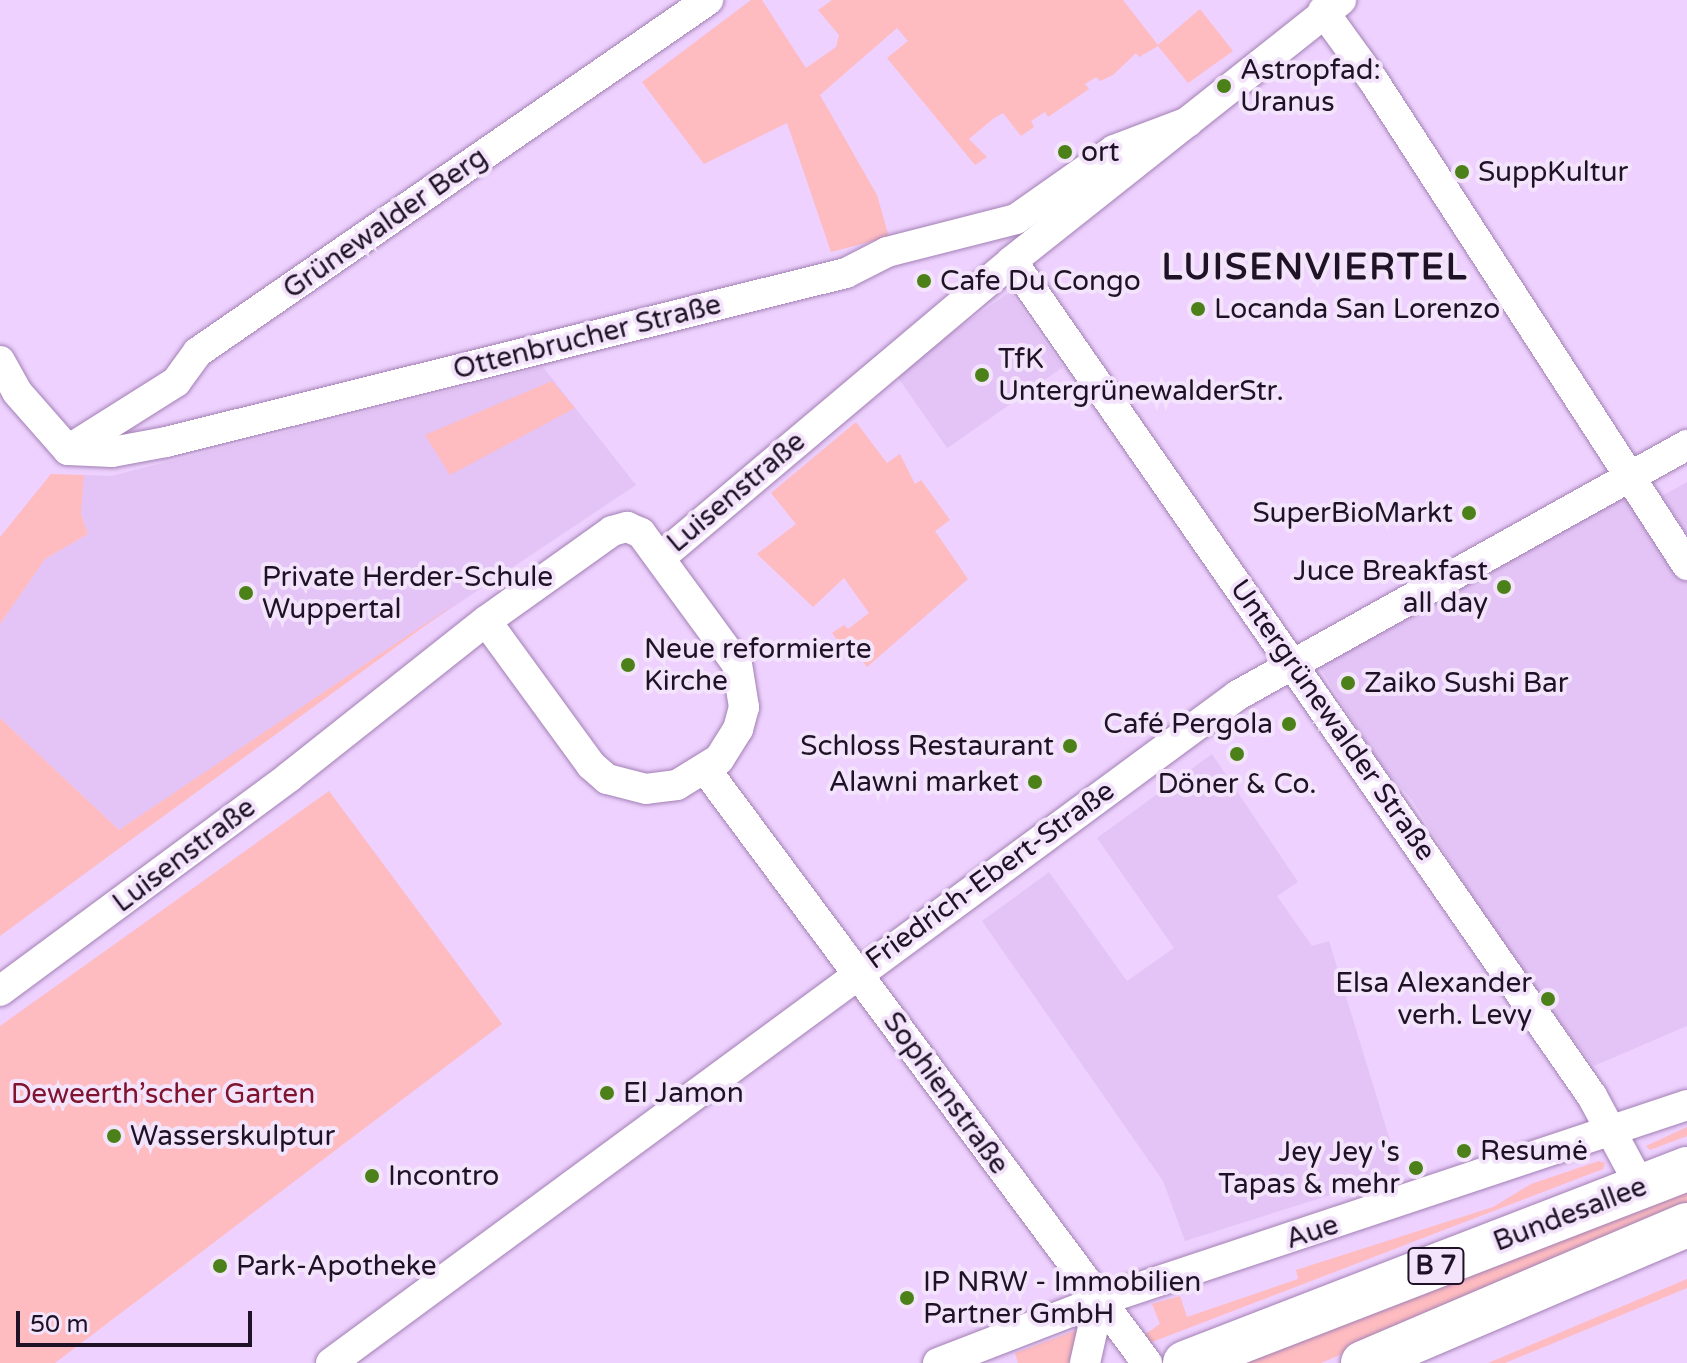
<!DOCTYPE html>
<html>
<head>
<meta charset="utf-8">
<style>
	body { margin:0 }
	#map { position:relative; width:1687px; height:1363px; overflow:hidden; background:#eed1fe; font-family:"Varela Round",sans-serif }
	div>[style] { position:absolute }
	.built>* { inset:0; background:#e4c4f6; transform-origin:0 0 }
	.green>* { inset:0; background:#febbc0 }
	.roads { filter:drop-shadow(0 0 2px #a280b4) drop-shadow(0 0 2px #a280b4) }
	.street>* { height:30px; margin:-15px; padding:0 15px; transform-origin:15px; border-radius:15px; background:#fff }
	.primary>* { height:44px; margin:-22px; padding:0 22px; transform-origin:22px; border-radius:22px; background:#fff }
	.dots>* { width:22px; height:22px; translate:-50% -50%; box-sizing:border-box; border:4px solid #f3e4fb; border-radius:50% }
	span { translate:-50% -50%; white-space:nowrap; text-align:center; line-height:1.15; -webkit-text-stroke:8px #f3e4fb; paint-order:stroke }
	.shield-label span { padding:2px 6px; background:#f3e4fb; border:2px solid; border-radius:6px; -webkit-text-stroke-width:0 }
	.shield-label { font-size:26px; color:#1f1226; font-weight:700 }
	.poi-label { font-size:28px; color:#1f1226 }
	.left { translate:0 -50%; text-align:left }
	.right { translate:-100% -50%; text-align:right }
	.street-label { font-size:28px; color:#1f1226 }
	.park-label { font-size:28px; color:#80132e }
	.district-label { font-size:36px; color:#1f1226; font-weight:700; letter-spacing:2px }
	.scale { position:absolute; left:16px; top:1311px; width:236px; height:36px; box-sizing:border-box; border:4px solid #1f1226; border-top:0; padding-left:10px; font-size:24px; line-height:28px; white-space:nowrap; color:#1f1226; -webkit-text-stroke:6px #f3e4fb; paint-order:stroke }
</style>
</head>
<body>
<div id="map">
	<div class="built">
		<div style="left:1010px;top:292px;width:92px;height:141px;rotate:55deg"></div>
		<div style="clip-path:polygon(543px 367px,636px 485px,119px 830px,0 718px,0 624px,45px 559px,88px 534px,81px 514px,84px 475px,111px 476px)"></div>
		<div style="clip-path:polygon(1687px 482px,1687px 535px,1662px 496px)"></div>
		<div style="clip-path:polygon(1630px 489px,1687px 578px,1687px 1026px,1594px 1066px,1510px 958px,1412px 800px,1377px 760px,1317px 663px)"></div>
		<div style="clip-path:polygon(1212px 754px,1298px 882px,1277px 896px,1312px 946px,1329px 941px,1400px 1173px,1185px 1241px,1163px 1181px,982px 921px,1049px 872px,1127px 981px,1174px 948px,1097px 838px)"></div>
	</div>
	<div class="green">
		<div style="clip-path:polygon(751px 0,762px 0,806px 68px,836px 47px,839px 35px,818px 10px,832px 0,1123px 0,1158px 45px,1200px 9px,1233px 51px,1188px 83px,1158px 46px,1139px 57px,1136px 53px,1113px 75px,1100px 81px,1096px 77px,1085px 84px,1089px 89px,1048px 117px,1045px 112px,1031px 121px,1034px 127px,1021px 136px,1003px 113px,993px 119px,969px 139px,987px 157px,975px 165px,887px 58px,908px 41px,897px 28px,820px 95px,877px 195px,889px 237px,831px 252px,787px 123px,704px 164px,642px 82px)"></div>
		<div style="clip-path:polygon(552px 381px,575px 408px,450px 475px,425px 435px)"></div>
		<div style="clip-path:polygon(856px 422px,887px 463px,900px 454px,915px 484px,921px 480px,950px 520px,935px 531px,968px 579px,867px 667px,851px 645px,845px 650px,832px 633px,844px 625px,848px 629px,869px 613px,844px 578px,813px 607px,757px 554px,796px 524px,771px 493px)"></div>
		<div style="clip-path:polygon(51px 474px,84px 475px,81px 514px,88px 534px,45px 559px,0 624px,0 537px)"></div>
		<div style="clip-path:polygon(459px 601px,128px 842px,0 936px,0 718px,119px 830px)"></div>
		<div style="clip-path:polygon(329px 791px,502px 1024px,55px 1363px,0 1363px,0 1026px)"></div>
		<div style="clip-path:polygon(1687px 1127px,1687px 1136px,1650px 1150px,1646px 1146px)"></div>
		<div style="clip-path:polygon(1599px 1161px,1605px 1163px,1603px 1169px,1147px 1344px,1141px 1337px,1160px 1324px,1152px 1304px,1180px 1296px,1187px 1317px,1298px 1279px,1296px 1270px,1493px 1207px,1531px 1184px)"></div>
		<div style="clip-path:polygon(1687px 1185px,1687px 1209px,1321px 1363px,1226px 1363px)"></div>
		<div style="clip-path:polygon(1687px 1279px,1687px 1288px,1505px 1363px,1488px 1363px)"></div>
		<div style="clip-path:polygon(1077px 1330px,1069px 1363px,1018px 1363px,1015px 1353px)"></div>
	</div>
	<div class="roads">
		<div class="street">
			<div style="left:1323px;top:11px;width:85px;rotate:54.1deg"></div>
			<div style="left:1373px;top:80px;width:578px;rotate:57.08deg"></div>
			<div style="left:1012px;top:261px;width:1017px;rotate:55.22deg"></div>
			<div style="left:1592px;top:1096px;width:103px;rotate:61.7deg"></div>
			<div style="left:0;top:361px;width:35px;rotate:61deg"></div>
			<div style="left:17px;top:392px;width:77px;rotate:48.7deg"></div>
			<div style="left:68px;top:450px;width:44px;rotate:2.6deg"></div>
			<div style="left:112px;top:452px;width:55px;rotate:-10.5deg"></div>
			<div style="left:166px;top:442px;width:701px;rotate:-13.96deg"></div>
			<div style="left:846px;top:273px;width:46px;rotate:-27.1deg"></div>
			<div style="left:887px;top:252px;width:133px;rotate:-14.3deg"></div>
			<div style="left:1016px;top:219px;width:120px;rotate:-35.1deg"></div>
			<div style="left:1114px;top:150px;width:79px;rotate:-20.7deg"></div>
			<div style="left:68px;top:450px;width:128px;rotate:-32.2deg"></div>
			<div style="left:176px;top:382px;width:37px;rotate:-54deg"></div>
			<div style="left:198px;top:352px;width:620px;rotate:-34.61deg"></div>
			<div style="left:662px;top:556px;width:458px;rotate:-40.1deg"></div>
			<div style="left:1012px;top:261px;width:420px;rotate:-38.4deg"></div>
			<div style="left:706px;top:770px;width:739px;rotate:53.36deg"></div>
			<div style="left:0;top:991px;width:360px;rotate:-36.5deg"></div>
			<div style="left:289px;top:777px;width:251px;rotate:-38.4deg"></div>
			<div style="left:486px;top:621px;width:155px;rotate:-35.5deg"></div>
			<div style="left:612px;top:531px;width:16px;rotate:-15deg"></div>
			<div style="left:627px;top:527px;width:15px;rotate:23deg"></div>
			<div style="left:641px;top:533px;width:162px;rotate:53.8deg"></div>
			<div style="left:737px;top:664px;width:44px;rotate:80.8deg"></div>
			<div style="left:744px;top:707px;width:23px;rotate:105deg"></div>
			<div style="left:738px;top:729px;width:36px;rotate:122deg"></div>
			<div style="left:719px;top:759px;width:49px;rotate:148.2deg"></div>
			<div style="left:677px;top:785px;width:31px;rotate:173deg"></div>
			<div style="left:646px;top:789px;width:40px;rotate:-165.6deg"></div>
			<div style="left:607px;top:779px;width:21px;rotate:-139deg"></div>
			<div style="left:591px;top:765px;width:178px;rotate:-126.1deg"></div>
			<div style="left:331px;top:1363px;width:1126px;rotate:-36.37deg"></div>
			<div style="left:1238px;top:695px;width:514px;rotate:-29.11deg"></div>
			<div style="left:938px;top:1363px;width:173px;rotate:-21.1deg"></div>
			<div style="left:1099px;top:1301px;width:620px;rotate:-18.43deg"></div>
			<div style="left:1085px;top:1363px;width:64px;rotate:-77.3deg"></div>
		</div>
		<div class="primary">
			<div style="left:1185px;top:1363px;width:538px;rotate:-21.13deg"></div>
			<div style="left:1363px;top:1363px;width:352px;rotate:-23.1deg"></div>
		</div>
	</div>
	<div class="dots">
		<div style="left:1224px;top:86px;background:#4b8118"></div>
		<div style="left:1065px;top:152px;background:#4b8118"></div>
		<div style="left:1462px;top:172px;background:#4b8118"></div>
		<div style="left:924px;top:281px;background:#4b8118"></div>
		<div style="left:1198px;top:309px;background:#4b8118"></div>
		<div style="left:982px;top:375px;background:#4b8118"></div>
		<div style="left:1469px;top:513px;background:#4b8118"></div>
		<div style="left:1504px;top:587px;background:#4b8118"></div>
		<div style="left:246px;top:593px;background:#4b8118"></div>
		<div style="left:628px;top:665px;background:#4b8118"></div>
		<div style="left:1348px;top:683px;background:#4b8118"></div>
		<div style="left:1289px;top:724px;background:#4b8118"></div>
		<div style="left:1070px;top:746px;background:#4b8118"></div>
		<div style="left:1237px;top:754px;background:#4b8118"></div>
		<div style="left:1035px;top:782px;background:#4b8118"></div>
		<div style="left:1548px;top:999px;background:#4b8118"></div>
		<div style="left:607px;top:1093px;background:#4b8118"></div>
		<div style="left:114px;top:1136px;background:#4b8118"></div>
		<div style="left:1464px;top:1151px;background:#4b8118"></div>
		<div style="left:1416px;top:1168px;background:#4b8118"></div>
		<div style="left:372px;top:1176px;background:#4b8118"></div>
		<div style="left:220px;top:1266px;background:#4b8118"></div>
		<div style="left:907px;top:1298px;background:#4b8118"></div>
	</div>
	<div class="shield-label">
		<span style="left:1436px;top:1266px">B 7</span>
	</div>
	<div class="poi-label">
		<span class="left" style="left:1240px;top:86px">Astropfad:<br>Uranus</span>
		<span class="left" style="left:1081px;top:152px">ort</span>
		<span class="left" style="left:1478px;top:172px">SuppKultur</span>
		<span class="left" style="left:940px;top:281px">Cafe Du Congo</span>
		<span class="left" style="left:1214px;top:309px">Locanda San Lorenzo</span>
		<span class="left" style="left:998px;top:375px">TfK<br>UntergrünewalderStr.</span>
		<span class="right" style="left:1453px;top:513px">SuperBioMarkt</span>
		<span class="right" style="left:1488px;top:587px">Juce Breakfast<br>all day</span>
		<span class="left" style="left:262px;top:593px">Private Herder-Schule<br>Wuppertal</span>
		<span class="left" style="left:644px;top:665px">Neue reformierte<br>Kirche</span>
		<span class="left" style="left:1364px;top:683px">Zaiko Sushi Bar</span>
		<span class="right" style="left:1273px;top:724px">Café Pergola</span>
		<span class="right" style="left:1054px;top:746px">Schloss Restaurant</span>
		<span class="right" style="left:1019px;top:782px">Alawni market</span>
		<span style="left:1237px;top:784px">Döner &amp; Co.</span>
		<span class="right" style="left:1532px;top:999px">Elsa Alexander<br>verh. Levy</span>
		<span class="left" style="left:623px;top:1093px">El Jamon</span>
		<span class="left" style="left:130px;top:1136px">Wasserskulptur</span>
		<span class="left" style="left:1480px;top:1151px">Resumė</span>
		<span class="right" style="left:1400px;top:1168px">Jey Jey 's<br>Tapas &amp; mehr</span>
		<span class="left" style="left:388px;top:1176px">Incontro</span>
		<span class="left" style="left:236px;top:1266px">Park-Apotheke</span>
		<span class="left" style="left:923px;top:1298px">IP NRW - Immobilien<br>Partner GmbH</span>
	</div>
	<div class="street-label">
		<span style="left:385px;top:223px;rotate:-35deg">Grünewalder Berg</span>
		<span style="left:587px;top:337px;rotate:-14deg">Ottenbrucher Straße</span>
		<span style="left:736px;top:492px;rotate:-40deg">Luisenstraße</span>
		<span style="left:1333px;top:720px;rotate:55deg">Untergrünewalder Straße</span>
		<span style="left:184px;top:855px;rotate:-37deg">Luisenstraße</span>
		<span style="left:990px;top:875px;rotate:-36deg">Friedrich-Ebert-Straße</span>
		<span style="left:946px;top:1093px;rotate:54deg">Sophienstraße</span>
		<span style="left:1570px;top:1214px;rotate:-21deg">Bundesallee</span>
		<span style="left:1312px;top:1232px;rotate:-18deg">Aue</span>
	</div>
	<div class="park-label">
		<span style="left:163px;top:1094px">Deweerth’scher Garten</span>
	</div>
	<div class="district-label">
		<span style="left:1315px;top:268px">LUISENVIERTEL</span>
	</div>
	<div class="scale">50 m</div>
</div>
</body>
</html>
